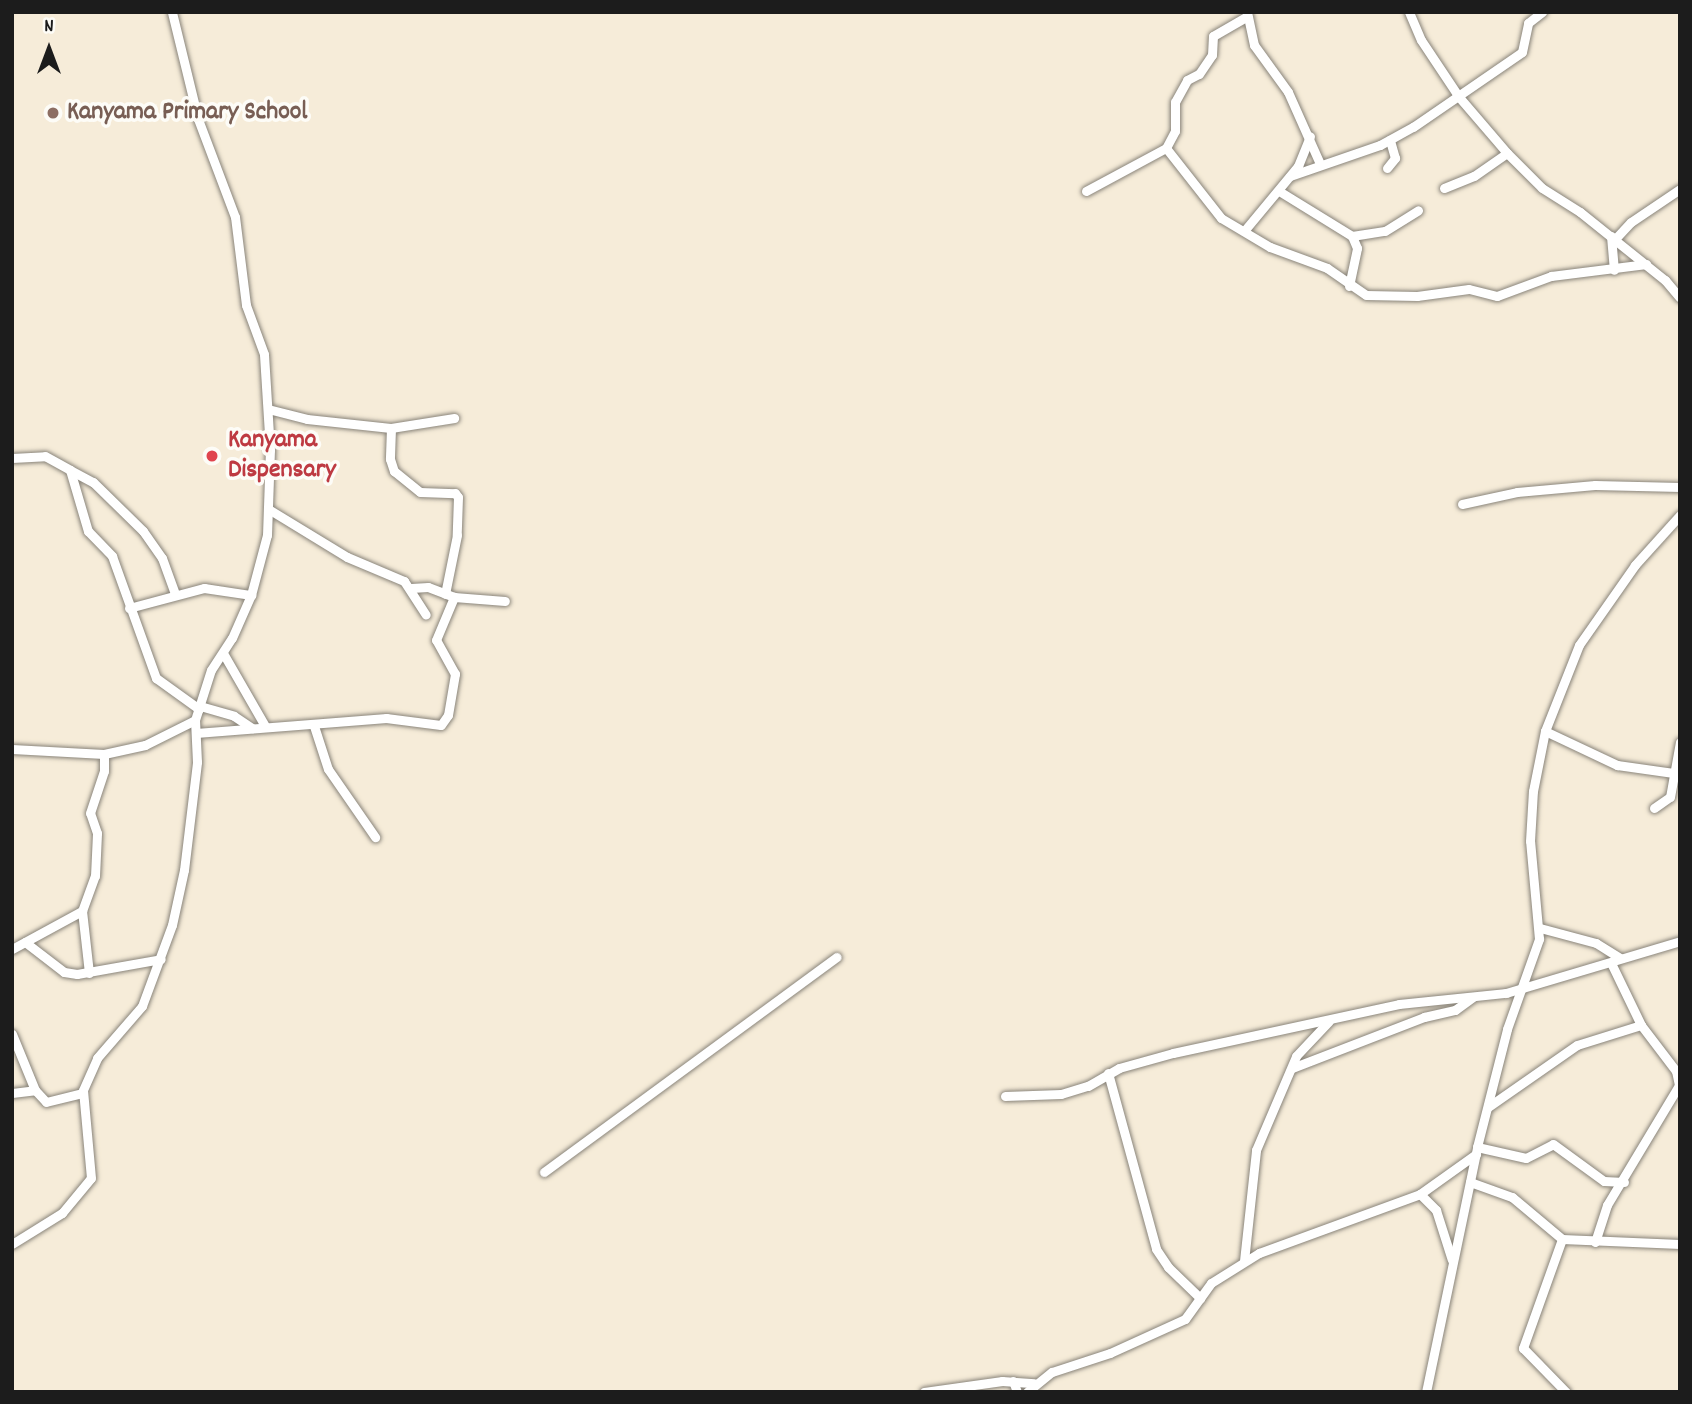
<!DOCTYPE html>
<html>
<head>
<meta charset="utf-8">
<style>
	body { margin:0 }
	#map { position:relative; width:1692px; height:1404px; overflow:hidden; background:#f6ecd9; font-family:Dekko,sans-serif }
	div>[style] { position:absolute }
	.roads { filter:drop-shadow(0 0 2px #89847a) drop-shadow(0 0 2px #89847a) }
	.minor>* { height:9px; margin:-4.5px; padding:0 4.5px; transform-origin:4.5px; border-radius:4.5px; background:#fff }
	.dots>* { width:19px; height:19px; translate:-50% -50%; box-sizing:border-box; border:4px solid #fdfcf7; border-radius:50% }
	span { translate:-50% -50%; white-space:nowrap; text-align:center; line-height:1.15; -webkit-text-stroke:7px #fdfcf7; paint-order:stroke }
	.education-label { font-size:26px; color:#785e54; font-weight:700 }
	.left { translate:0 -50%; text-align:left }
	.health-label { font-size:26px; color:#be3a42; font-weight:700 }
	.frame { position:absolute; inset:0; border:14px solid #1c1c1c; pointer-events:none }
	.north { position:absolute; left:14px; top:14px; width:70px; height:70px; -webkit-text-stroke:5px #fdfcf7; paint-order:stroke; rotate:0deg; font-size:19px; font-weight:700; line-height:28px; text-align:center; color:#1c1c1c }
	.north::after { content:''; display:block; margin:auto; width:24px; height:32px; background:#1c1c1c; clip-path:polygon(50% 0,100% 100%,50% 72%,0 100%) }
</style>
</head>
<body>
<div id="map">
	<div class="roads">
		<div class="minor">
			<div style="left:1247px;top:12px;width:34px;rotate:78deg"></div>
			<div style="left:1254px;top:45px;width:58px;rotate:54.1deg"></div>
			<div style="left:1288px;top:92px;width:79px;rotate:66deg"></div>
			<div style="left:1409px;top:12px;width:30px;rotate:67deg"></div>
			<div style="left:1421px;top:40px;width:69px;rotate:56.3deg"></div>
			<div style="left:1459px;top:97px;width:74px;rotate:49.4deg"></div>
			<div style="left:1507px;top:153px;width:49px;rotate:45deg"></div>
			<div style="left:1542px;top:188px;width:45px;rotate:32.3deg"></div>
			<div style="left:1580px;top:212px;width:109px;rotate:38.7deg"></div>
			<div style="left:1665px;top:280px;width:23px;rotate:50deg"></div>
			<div style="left:1166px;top:148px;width:89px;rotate:51.8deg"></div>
			<div style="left:1221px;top:218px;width:57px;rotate:30.6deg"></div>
			<div style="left:1270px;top:247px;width:61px;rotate:20.2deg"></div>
			<div style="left:1327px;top:268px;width:47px;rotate:34.7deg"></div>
			<div style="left:1366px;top:295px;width:51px;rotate:1.1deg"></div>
			<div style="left:1417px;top:296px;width:52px;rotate:-7.7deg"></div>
			<div style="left:1469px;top:289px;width:29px;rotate:14deg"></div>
			<div style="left:1497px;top:296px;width:58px;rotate:-20.3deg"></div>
			<div style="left:1551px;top:276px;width:96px;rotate:-7.2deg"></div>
			<div style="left:1387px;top:168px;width:13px;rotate:-51deg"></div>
			<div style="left:1395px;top:158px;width:19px;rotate:-106deg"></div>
			<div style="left:1290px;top:176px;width:95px;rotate:-19deg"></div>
			<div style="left:1380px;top:145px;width:38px;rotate:-29deg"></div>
			<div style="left:1413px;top:127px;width:132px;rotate:-34.5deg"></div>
			<div style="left:1522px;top:52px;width:30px;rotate:-78deg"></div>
			<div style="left:1528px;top:23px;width:18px;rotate:-38deg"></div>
			<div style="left:1444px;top:188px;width:32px;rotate:-22deg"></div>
			<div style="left:1474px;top:176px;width:40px;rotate:-34.9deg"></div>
			<div style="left:1086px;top:191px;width:91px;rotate:-28.3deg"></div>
			<div style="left:1166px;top:148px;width:19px;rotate:-62deg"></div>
			<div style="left:1175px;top:131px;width:29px;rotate:-90deg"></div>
			<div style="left:1175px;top:102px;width:25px;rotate:-61deg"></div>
			<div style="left:1187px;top:80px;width:13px;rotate:-27deg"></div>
			<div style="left:1199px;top:74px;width:23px;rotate:-56deg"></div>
			<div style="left:1212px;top:55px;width:19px;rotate:-87deg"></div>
			<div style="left:1213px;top:36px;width:39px;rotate:-30deg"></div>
			<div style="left:1279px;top:191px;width:86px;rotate:31.7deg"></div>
			<div style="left:1352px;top:236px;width:33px;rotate:-9deg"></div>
			<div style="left:1385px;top:231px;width:39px;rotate:-32deg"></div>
			<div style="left:1244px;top:231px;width:85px;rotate:-50.3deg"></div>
			<div style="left:1298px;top:166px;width:32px;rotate:-68deg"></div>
			<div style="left:1611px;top:236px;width:34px;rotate:85deg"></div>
			<div style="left:1615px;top:239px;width:23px;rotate:-47deg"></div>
			<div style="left:1631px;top:222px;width:59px;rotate:-34deg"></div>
			<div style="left:1349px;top:286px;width:39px;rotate:-78deg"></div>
			<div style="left:1357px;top:248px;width:13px;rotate:-113deg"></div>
			<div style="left:268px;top:409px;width:40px;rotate:14.4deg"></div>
			<div style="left:307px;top:419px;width:84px;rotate:6.1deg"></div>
			<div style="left:391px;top:428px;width:64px;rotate:-9deg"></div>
			<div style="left:391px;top:428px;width:31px;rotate:92deg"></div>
			<div style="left:390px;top:459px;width:13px;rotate:72deg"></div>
			<div style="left:394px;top:471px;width:33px;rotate:39deg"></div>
			<div style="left:420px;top:492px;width:35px;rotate:2deg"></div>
			<div style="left:455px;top:493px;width:5px;rotate:53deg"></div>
			<div style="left:458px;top:497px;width:38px;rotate:92deg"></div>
			<div style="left:457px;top:535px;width:60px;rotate:101.5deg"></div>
			<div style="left:12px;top:458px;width:33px;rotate:-3deg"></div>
			<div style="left:45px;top:456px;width:29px;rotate:29deg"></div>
			<div style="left:70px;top:470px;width:64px;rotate:73.6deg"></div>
			<div style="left:88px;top:531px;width:35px;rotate:46deg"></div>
			<div style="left:112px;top:556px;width:130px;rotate:70.2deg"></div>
			<div style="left:156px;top:678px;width:53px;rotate:35.8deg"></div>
			<div style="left:70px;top:470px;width:26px;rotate:28deg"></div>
			<div style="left:93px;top:482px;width:70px;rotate:44.4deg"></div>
			<div style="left:143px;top:531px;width:33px;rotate:55deg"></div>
			<div style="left:162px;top:558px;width:38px;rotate:70deg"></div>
			<div style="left:1462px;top:504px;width:56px;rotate:-12.3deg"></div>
			<div style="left:1517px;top:492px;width:78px;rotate:-5.1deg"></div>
			<div style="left:1595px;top:485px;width:85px;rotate:1.3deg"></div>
			<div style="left:270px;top:510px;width:90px;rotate:31.4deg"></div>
			<div style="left:347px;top:557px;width:62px;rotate:22.8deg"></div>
			<div style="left:404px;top:581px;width:40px;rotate:57.1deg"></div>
			<div style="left:411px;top:588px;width:17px;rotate:-3deg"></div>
			<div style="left:428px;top:587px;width:28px;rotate:21deg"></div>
			<div style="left:454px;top:597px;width:51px;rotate:4.5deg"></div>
			<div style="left:129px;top:608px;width:78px;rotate:-14.9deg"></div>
			<div style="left:204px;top:588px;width:48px;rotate:8.5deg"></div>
			<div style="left:223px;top:653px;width:84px;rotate:60.1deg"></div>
			<div style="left:200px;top:706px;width:35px;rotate:16deg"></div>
			<div style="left:234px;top:716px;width:22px;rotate:34deg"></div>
			<div style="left:314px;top:726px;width:45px;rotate:72deg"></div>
			<div style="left:328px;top:769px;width:83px;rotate:55.3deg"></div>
			<div style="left:1545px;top:731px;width:80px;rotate:25.3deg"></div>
			<div style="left:1617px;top:765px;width:57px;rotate:8.1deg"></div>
			<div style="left:196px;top:733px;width:191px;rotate:-4.5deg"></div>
			<div style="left:386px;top:718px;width:55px;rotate:7.3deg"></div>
			<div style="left:441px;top:725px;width:12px;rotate:-55deg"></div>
			<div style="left:448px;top:715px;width:42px;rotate:-80.3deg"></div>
			<div style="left:455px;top:674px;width:39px;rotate:-119deg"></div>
			<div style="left:436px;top:640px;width:47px;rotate:-67.3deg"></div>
			<div style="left:12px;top:749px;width:92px;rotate:3.1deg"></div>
			<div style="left:104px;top:754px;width:42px;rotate:-12.4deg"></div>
			<div style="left:145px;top:745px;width:56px;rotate:-26.6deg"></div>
			<div style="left:195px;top:720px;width:52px;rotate:-72.3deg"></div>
			<div style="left:211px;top:670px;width:38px;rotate:-57deg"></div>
			<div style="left:232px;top:638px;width:47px;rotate:-66.2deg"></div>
			<div style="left:251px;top:595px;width:62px;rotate:-75.1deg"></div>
			<div style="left:267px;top:535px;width:85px;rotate:-88deg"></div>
			<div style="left:270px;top:450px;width:96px;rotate:-93.6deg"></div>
			<div style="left:264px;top:354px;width:52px;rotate:-110.2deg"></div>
			<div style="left:246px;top:305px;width:89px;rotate:-97.1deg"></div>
			<div style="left:235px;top:217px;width:105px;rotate:-110.7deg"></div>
			<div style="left:198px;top:119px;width:110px;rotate:-103.7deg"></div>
			<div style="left:1654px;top:808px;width:19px;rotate:-35deg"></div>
			<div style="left:1670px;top:797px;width:56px;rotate:-79.7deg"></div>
			<div style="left:1540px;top:928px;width:58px;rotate:15deg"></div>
			<div style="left:1596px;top:943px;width:28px;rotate:32deg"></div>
			<div style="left:25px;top:942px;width:49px;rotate:37.6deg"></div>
			<div style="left:64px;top:972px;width:13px;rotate:9deg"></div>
			<div style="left:77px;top:974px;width:85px;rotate:-10.1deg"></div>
			<div style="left:12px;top:949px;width:80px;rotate:-28.5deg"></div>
			<div style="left:89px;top:973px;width:62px;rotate:-96.4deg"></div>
			<div style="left:82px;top:911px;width:37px;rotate:-70deg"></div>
			<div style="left:95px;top:876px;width:43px;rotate:-87.3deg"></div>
			<div style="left:97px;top:833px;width:21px;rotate:-109deg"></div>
			<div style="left:90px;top:813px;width:44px;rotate:-71.6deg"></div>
			<div style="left:104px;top:771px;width:17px;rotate:-90deg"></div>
			<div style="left:12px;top:1034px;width:61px;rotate:67.7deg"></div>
			<div style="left:35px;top:1090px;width:16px;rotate:47deg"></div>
			<div style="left:46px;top:1102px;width:37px;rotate:-14deg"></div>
			<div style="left:1292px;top:1068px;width:142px;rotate:-21.1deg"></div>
			<div style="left:1424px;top:1017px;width:32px;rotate:-13deg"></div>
			<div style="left:1455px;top:1010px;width:22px;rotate:-36deg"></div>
			<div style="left:1108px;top:1073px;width:182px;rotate:74.7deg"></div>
			<div style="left:1156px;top:1249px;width:22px;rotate:56deg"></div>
			<div style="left:1168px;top:1267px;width:45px;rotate:44.1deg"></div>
			<div style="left:12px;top:1093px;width:23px;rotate:-7deg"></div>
			<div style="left:1005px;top:1096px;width:56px;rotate:-2deg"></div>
			<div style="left:1061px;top:1094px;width:28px;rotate:-17deg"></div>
			<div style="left:1088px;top:1086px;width:36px;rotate:-30deg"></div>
			<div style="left:1119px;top:1068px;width:56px;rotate:-15.5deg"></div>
			<div style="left:1173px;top:1053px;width:231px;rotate:-12.2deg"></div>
			<div style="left:1399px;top:1004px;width:108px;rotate:-5.9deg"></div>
			<div style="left:1506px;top:993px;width:182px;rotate:-16.6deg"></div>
			<div style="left:1488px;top:1107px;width:108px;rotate:-34.9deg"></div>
			<div style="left:1577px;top:1045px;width:67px;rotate:-17.4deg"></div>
			<div style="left:1477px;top:1147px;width:50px;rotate:12.7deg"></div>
			<div style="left:1526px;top:1158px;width:30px;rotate:-27deg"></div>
			<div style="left:1553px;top:1144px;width:63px;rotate:36deg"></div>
			<div style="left:1604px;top:1181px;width:20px;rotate:3deg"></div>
			<div style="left:544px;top:1172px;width:363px;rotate:-36.3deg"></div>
			<div style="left:1470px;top:1182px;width:45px;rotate:19.7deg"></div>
			<div style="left:1512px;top:1197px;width:65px;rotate:40deg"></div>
			<div style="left:1562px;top:1239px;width:118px;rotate:2.4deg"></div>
			<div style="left:1420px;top:1194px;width:23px;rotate:45deg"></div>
			<div style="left:1436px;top:1210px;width:52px;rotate:72.3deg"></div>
			<div style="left:1562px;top:1239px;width:116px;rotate:109.7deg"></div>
			<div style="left:1523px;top:1348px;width:62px;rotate:45.7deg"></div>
			<div style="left:1595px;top:1242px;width:39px;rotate:-72deg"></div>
			<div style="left:1607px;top:1205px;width:140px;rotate:-59deg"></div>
			<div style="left:1679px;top:1085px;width:14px;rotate:-102deg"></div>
			<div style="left:1676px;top:1071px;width:58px;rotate:-127.3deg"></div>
			<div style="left:1641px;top:1025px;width:69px;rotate:-115.8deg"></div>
			<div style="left:12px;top:1244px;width:59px;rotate:-31.8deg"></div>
			<div style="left:62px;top:1213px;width:45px;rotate:-50.4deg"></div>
			<div style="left:91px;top:1178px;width:88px;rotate:-95.2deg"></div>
			<div style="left:83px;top:1090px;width:35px;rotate:-66deg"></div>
			<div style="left:97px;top:1058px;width:69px;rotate:-49.1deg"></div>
			<div style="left:142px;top:1006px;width:86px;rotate:-69.7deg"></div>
			<div style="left:172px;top:925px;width:56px;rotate:-77.7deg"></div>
			<div style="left:184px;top:870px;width:109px;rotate:-83.1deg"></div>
			<div style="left:197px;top:762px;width:42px;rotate:-92.7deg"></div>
			<div style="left:1244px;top:1261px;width:112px;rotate:-83.8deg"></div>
			<div style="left:1256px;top:1150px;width:102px;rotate:-66.9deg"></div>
			<div style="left:1296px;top:1056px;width:48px;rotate:-46.7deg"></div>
			<div style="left:1013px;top:1381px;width:12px;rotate:70deg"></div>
			<div style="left:924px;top:1392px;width:79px;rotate:-8deg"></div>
			<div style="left:1002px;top:1381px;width:32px;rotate:4deg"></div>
			<div style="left:1027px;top:1392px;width:32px;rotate:-39deg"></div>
			<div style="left:1052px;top:1372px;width:61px;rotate:-18.1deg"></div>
			<div style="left:1110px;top:1353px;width:82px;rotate:-24.4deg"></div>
			<div style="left:1185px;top:1319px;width:44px;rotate:-54.2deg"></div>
			<div style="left:1211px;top:1283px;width:57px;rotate:-32deg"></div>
			<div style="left:1259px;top:1253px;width:171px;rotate:-20.1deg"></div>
			<div style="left:1420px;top:1194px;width:69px;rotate:-35.5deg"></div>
			<div style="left:1426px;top:1392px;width:250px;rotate:-78.2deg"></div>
			<div style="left:1477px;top:1147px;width:122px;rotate:-75.7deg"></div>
			<div style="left:1507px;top:1029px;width:96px;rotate:-70.4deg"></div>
			<div style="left:1539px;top:939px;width:98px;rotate:-95.2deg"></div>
			<div style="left:1530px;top:841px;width:50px;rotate:-86.6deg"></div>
			<div style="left:1533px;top:791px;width:61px;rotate:-78.7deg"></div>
			<div style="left:1545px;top:731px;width:92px;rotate:-68.4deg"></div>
			<div style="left:1579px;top:645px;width:98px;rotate:-55deg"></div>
			<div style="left:1635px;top:565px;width:67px;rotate:-48deg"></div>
		</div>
	</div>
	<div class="dots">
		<div style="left:53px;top:113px;background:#8d6e63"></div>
		<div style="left:212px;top:456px;background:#e0444e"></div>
	</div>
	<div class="education-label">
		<span class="left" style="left:67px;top:113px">Kanyama Primary School</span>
	</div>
	<div class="health-label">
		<span class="left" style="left:228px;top:456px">Kanyama<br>Dispensary</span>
	</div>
	<div class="frame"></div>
	<div class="north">N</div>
</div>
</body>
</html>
